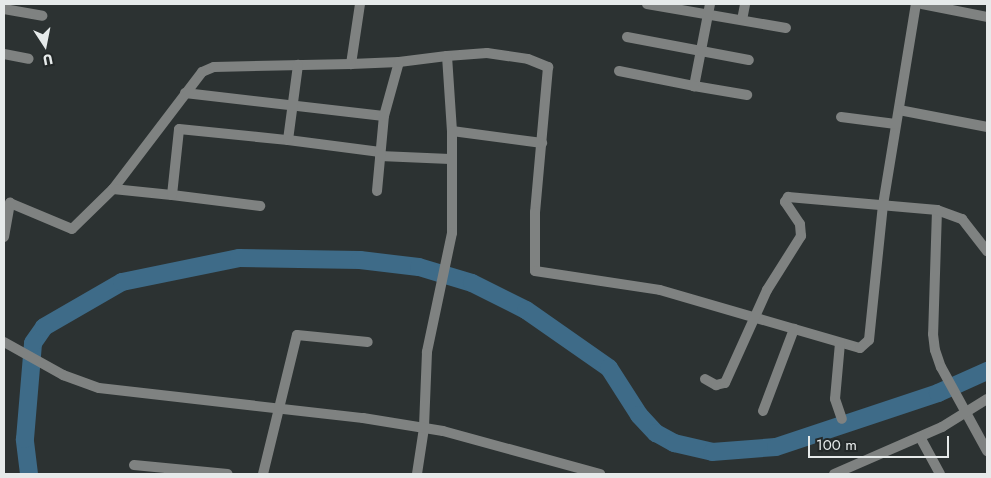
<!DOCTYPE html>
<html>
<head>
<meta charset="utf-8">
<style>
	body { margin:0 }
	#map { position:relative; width:991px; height:478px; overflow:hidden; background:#2c3232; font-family:Jost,sans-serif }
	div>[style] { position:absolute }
	.river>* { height:18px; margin:-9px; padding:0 9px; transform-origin:9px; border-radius:9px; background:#3e6b88 }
	.minor>* { height:10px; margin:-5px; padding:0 5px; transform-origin:5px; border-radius:5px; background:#7f8281 }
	span { translate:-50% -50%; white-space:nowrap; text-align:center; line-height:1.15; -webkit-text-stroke:4px #232828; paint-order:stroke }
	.frame { position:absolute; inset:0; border:5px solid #e6eaea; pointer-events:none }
	.north { position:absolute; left:20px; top:20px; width:50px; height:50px; -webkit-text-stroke:4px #232828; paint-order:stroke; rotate:169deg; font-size:14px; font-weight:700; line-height:20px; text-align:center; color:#e6eaea }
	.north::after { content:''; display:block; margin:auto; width:18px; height:22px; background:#e6eaea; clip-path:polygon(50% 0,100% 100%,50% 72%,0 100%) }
	.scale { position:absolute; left:808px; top:436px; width:141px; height:22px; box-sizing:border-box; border:2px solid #e6eaea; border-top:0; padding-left:6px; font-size:15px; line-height:18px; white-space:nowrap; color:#e6eaea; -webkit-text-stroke:4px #232828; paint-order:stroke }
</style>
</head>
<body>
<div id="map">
	<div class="river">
		<div style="left:29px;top:474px;width:35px;rotate:-97deg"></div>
		<div style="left:25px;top:439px;width:96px;rotate:-85.2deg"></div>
		<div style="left:33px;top:343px;width:19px;rotate:-55deg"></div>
		<div style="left:44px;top:327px;width:90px;rotate:-30deg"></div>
		<div style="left:122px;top:282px;width:119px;rotate:-11.6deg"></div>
		<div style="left:239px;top:258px;width:121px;rotate:0.9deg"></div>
		<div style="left:360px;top:260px;width:59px;rotate:6.8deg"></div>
		<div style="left:419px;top:267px;width:55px;rotate:16.8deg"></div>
		<div style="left:472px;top:283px;width:60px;rotate:26.6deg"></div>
		<div style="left:526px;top:310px;width:101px;rotate:34.9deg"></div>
		<div style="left:609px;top:368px;width:56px;rotate:57.4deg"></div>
		<div style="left:639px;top:415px;width:25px;rotate:47deg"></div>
		<div style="left:656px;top:433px;width:21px;rotate:29deg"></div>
		<div style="left:674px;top:443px;width:39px;rotate:13deg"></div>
		<div style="left:712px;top:452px;width:64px;rotate:-4.5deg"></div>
		<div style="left:776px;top:447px;width:171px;rotate:-18.4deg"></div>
		<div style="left:938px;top:393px;width:54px;rotate:-24.2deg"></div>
	</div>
	<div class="minor">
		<div style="left:360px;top:4px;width:61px;rotate:98.5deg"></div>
		<div style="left:351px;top:64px;width:48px;rotate:-2.4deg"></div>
		<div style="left:647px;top:4px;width:141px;rotate:9.8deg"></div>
		<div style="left:710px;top:4px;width:84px;rotate:101deg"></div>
		<div style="left:694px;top:86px;width:54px;rotate:9.6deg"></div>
		<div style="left:922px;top:4px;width:66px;rotate:11.3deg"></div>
		<div style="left:4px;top:9px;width:39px;rotate:10deg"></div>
		<div style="left:742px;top:20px;width:16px;rotate:-79deg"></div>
		<div style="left:627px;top:37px;width:124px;rotate:10.7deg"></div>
		<div style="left:4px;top:54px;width:25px;rotate:11deg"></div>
		<div style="left:447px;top:56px;width:40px;rotate:-4.3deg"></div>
		<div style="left:487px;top:53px;width:41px;rotate:8.3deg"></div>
		<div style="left:528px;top:59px;width:22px;rotate:22deg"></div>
		<div style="left:548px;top:67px;width:146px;rotate:95.1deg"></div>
		<div style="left:535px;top:212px;width:59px;rotate:90deg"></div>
		<div style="left:535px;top:271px;width:126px;rotate:8.6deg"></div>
		<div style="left:660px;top:290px;width:208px;rotate:16.2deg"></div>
		<div style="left:860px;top:348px;width:12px;rotate:-42deg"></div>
		<div style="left:869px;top:340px;width:136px;rotate:-84.1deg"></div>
		<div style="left:883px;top:205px;width:204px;rotate:-80.7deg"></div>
		<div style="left:619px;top:71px;width:76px;rotate:11.3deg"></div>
		<div style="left:185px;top:93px;width:200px;rotate:6.6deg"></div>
		<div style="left:899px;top:110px;width:90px;rotate:10.9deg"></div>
		<div style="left:841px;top:117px;width:55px;rotate:7.3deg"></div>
		<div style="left:452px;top:131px;width:91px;rotate:7.6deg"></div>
		<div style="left:288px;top:140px;width:93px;rotate:7.4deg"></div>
		<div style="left:380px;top:156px;width:70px;rotate:2.5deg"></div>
		<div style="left:113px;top:189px;width:147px;rotate:-52.7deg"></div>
		<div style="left:202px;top:72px;width:13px;rotate:-23deg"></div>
		<div style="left:214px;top:67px;width:137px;rotate:-1.3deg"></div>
		<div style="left:377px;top:191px;width:75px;rotate:-84.7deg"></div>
		<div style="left:384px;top:116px;width:56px;rotate:-74.5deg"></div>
		<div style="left:399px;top:62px;width:48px;rotate:-7.1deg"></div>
		<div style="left:447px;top:56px;width:75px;rotate:86.2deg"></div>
		<div style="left:452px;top:131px;width:102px;rotate:90deg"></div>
		<div style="left:452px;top:233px;width:122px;rotate:101.9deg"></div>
		<div style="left:427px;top:352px;width:76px;rotate:92.3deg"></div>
		<div style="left:424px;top:428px;width:47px;rotate:98.7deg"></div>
		<div style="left:172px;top:195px;width:89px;rotate:7.1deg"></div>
		<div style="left:937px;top:210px;width:124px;rotate:91.8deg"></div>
		<div style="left:933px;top:334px;width:16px;rotate:83deg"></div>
		<div style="left:935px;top:350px;width:18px;rotate:71deg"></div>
		<div style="left:941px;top:367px;width:96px;rotate:61.3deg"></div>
		<div style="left:4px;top:237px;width:35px;rotate:-80deg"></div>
		<div style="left:10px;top:203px;width:67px;rotate:22.8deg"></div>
		<div style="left:72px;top:229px;width:57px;rotate:-44.3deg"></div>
		<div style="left:113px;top:189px;width:59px;rotate:5.8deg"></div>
		<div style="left:172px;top:195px;width:66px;rotate:-83.9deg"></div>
		<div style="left:179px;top:129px;width:110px;rotate:5.8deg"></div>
		<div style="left:288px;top:140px;width:76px;rotate:-82.4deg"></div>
		<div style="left:4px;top:342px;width:68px;rotate:29.2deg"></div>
		<div style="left:63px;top:375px;width:38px;rotate:20deg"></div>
		<div style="left:99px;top:388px;width:266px;rotate:6.5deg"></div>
		<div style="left:363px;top:418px;width:81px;rotate:9.2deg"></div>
		<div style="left:443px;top:431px;width:163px;rotate:15.3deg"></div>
		<div style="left:840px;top:343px;width:56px;rotate:95.1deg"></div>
		<div style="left:835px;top:399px;width:21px;rotate:71deg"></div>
		<div style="left:705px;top:379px;width:13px;rotate:29deg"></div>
		<div style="left:716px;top:385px;width:9px;rotate:-13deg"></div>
		<div style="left:725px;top:383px;width:102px;rotate:-65.7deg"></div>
		<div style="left:767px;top:290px;width:64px;rotate:-57.8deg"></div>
		<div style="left:801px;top:236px;width:12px;rotate:-95deg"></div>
		<div style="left:800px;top:224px;width:27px;rotate:-124deg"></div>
		<div style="left:785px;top:202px;width:6px;rotate:-59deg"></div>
		<div style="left:788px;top:197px;width:150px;rotate:5deg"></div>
		<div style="left:937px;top:210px;width:27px;rotate:20deg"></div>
		<div style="left:962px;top:219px;width:41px;rotate:52deg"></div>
		<div style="left:763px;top:411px;width:88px;rotate:-69.3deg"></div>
		<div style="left:920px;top:437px;width:42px;rotate:61.6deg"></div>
		<div style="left:134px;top:465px;width:94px;rotate:5.5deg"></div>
		<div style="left:263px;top:474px;width:143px;rotate:-76.3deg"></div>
		<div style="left:297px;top:335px;width:71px;rotate:5.6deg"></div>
		<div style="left:834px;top:474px;width:118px;rotate:-23.5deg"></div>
		<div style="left:942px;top:427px;width:53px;rotate:-31.9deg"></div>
	</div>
	<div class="frame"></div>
	<div class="north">U</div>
	<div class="scale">100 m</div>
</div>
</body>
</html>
